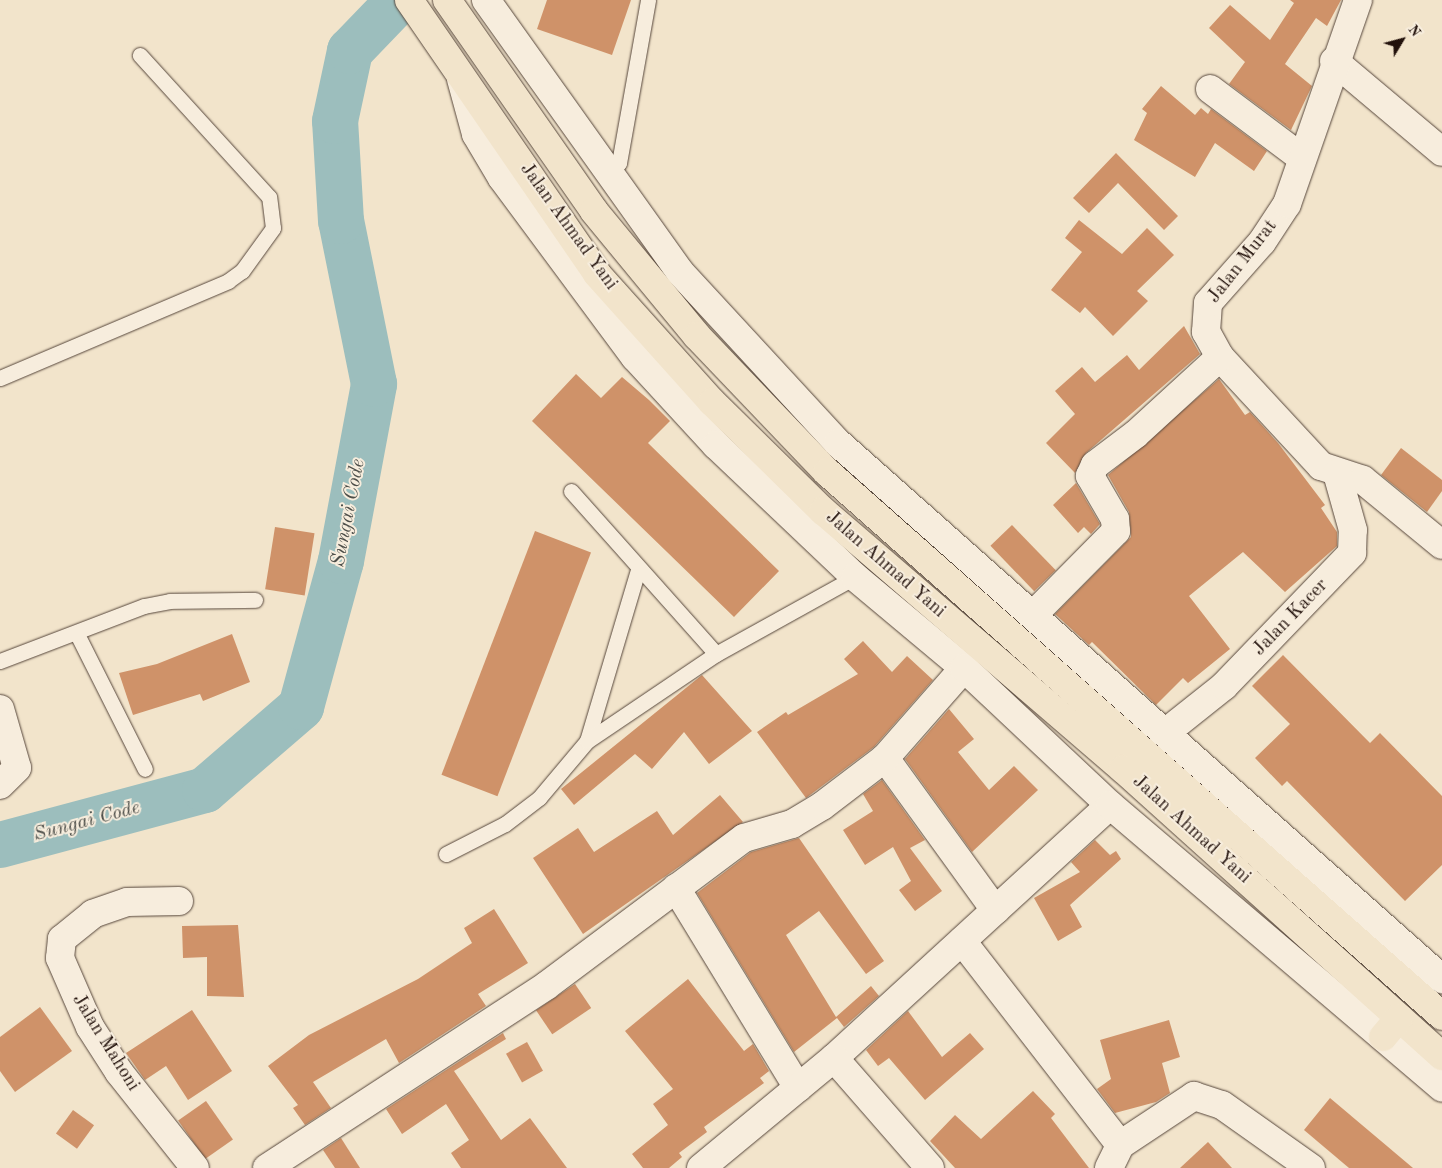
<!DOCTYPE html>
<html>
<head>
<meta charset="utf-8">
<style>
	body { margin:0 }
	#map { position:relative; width:1442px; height:1168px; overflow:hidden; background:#f2e4cb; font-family:"Old Standard TT",serif }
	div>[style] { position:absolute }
	.river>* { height:46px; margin:-23px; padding:0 23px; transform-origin:23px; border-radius:23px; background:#9cbebd }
	.building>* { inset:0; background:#cf9269; transform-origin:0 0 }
	.roads { filter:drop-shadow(0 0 1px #56463b) drop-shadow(0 0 1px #56463b) }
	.service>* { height:15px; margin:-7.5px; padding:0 7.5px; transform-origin:7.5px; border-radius:7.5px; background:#f7eddd }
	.minor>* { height:28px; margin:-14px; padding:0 14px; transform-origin:14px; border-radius:14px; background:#f7eddd }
	.tertiary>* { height:28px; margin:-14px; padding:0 14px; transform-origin:14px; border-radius:14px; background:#f7eddd }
	.trunk>* { height:28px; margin:-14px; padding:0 14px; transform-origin:14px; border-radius:14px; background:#f2e4cb }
	span { translate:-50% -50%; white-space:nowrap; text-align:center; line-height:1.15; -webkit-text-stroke:4px #f7eddd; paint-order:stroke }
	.street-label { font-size:19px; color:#22110b }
	.water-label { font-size:20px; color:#4d4e49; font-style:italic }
	.north { position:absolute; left:1377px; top:15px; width:50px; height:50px; -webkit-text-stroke:4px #f7eddd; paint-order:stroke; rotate:53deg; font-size:14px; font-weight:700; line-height:20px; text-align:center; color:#22110b }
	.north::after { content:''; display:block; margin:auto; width:18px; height:22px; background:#22110b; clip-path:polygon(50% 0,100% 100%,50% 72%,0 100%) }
</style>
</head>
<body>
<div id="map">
	<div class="river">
		<div style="left:0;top:845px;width:212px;rotate:-15deg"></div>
		<div style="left:205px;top:790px;width:127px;rotate:-40.8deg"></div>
		<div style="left:301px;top:707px;width:151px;rotate:-74.7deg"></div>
		<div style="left:341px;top:561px;width:180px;rotate:-79.4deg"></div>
		<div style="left:374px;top:384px;width:166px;rotate:-101.4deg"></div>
		<div style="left:341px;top:221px;width:100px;rotate:-93.4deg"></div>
		<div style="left:335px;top:121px;width:72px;rotate:-77.9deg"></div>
		<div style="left:350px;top:51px;width:71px;rotate:-46.1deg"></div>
	</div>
	<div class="building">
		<div style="clip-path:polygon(547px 0,631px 0,612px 55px,537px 29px)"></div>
		<div style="clip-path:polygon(1290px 0,1341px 0,1327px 26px,1316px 18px,1285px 64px,1312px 86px,1291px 130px,1229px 84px,1245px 62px,1209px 28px,1230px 5px,1270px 40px,1294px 3px)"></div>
		<div style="clip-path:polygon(1161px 86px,1195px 115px,1201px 108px,1208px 114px,1211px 109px,1267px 151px,1254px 171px,1215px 143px,1195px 177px,1134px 140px,1147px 113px,1142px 109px)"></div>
		<div style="clip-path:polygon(1116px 153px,1178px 216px,1164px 230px,1118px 183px,1089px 213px,1073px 198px)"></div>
		<div style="clip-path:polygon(1079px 220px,1122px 254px,1147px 228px,1174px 255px,1137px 291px,1148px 301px,1113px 336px,1085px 307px,1080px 313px,1051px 290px,1082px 252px,1065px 238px)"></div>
		<div style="clip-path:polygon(1184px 326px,1200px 354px,1086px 453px,1075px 473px,1046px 443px,1075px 414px,1055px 391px,1082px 367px,1095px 382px,1127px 355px,1139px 370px)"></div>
		<div style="clip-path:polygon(576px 374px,601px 398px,622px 377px,649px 400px,670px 421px,648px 443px,779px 571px,734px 617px,532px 421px)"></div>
		<div style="clip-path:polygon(1219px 379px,1245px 415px,1250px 412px,1278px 443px,1325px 505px,1321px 508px,1337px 532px,1337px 546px,1285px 592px,1243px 552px,1189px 596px,1230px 649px,1188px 683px,1183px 678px,1156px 705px,1092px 642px,1089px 645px,1055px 614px,1131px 537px,1129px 512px,1108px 475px)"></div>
		<div style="clip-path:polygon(1401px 448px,1442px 480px,1442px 491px,1427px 512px,1381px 475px)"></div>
		<div style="clip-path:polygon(1076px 483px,1100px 524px,1091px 534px,1084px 527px,1078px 533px,1053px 505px)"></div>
		<div style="left:1012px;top:525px;width:63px;height:30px;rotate:46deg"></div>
		<div style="left:275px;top:527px;width:40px;height:63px;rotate:9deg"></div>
		<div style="left:535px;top:531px;width:60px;height:261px;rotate:21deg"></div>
		<div style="clip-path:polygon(232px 634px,250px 682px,203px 701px,200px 694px,133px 715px,119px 673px,157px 664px)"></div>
		<div style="clip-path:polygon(863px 641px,892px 672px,907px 656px,933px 680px,874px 747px,806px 798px,757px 732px,786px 712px,788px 715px,858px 674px,844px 659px)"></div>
		<div style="clip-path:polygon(1283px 655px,1370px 743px,1380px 733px,1442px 796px,1442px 865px,1405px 901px,1287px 781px,1282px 786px,1255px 758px,1290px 724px,1252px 686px)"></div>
		<div style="clip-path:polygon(702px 675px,752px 731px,709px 764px,684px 732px,652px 769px,635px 754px,574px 805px,561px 789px)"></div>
		<div style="clip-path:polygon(949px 709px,974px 739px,958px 752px,989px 790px,1014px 766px,1038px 790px,972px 852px,905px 759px)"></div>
		<div style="clip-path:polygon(882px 780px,925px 840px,910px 848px,942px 891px,915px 911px,899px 890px,911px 881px,893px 847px,865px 865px,843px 830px,873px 811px,863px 794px)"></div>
		<div style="clip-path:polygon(720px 795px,743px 822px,583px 934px,533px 858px,578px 828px,594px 852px,657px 811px,673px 835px)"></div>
		<div style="clip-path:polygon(799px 838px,884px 961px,866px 974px,819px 911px,786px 935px,836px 1017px,871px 986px,879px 996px,844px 1027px,837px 1018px,794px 1052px,697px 893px,751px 852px)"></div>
		<div style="clip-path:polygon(1095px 840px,1110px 855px,1116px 851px,1121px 859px,1070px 905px,1082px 927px,1058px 941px,1034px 898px,1080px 872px,1071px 862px)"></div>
		<div style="clip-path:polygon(494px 909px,528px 963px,478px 994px,486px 1006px,399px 1063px,386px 1039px,313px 1082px,331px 1108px,305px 1125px,293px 1108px,298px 1105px,268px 1066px,309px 1035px,418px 979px,472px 943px,464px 928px)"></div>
		<div style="clip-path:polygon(238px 925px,244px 997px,207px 996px,207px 957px,183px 958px,182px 926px)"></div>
		<div style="clip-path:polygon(688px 979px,744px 1051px,753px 1044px,769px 1071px,760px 1078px,764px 1083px,704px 1127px,707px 1132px,679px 1153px,682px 1157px,669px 1168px,643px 1168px,632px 1154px,668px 1125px,653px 1104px,673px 1089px,625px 1031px)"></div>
		<div style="left:575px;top:984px;width:29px;height:47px;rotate:56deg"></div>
		<div style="clip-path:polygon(40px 1007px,72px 1051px,15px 1092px,0 1071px,0 1037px)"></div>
		<div style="clip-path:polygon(192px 1010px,232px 1071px,188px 1100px,166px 1066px,145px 1080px,126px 1053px)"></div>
		<div style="clip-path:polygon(908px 1011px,942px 1057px,970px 1033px,984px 1049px,925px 1100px,889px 1058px,878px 1066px,866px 1050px)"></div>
		<div style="clip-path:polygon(1169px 1020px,1180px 1057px,1162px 1063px,1170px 1093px,1156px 1102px,1115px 1113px,1097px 1089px,1111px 1079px,1100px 1040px)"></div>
		<div style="clip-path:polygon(503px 1033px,506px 1039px,454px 1071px,501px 1140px,530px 1118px,567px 1168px,461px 1168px,451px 1153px,469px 1140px,446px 1104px,402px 1134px,386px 1109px)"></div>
		<div style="left:527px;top:1042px;width:33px;height:24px;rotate:61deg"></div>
		<div style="clip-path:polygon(1033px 1091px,1055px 1114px,1051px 1118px,1089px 1168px,955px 1168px,930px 1141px,955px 1115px,981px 1139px)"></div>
		<div style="clip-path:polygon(1330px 1098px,1413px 1168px,1349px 1168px,1304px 1130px)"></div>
		<div style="left:206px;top:1101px;width:47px;height:34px;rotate:55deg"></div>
		<div style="left:73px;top:1110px;width:26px;height:29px;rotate:36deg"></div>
		<div style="clip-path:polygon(341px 1138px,360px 1168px,335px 1168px,323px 1150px)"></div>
		<div style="clip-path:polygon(1208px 1142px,1232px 1168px,1180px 1168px)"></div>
	</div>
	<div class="roads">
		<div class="service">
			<div style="left:607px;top:175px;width:17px;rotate:-45deg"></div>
			<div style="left:619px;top:163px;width:166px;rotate:-79.9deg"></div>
			<div style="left:0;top:378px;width:248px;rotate:-23deg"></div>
			<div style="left:228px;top:281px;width:17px;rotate:-36deg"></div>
			<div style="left:242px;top:271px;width:53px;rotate:-54.2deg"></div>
			<div style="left:273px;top:228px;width:31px;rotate:-97deg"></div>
			<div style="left:269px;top:197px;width:192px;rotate:-132.3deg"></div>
			<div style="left:571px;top:491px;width:218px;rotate:48.3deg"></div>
			<div style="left:77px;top:634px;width:151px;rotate:63.3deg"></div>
			<div style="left:0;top:661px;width:154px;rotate:-20.9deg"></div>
			<div style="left:144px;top:606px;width:26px;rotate:-11deg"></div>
			<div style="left:170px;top:601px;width:85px;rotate:-0.7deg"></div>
			<div style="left:587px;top:741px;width:178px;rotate:-73.4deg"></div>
			<div style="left:446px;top:854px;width:66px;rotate:-27deg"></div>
			<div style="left:505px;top:824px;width:43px;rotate:-37.4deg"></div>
			<div style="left:539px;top:798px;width:75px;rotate:-49.9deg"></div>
			<div style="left:587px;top:741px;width:156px;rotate:-34deg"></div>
			<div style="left:716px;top:654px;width:159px;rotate:-29deg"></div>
		</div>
		<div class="minor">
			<div style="left:1334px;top:61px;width:141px;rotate:40.1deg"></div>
			<div style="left:1210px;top:89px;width:115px;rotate:36.9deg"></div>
			<div style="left:1220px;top:357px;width:149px;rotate:47.2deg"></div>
			<div style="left:1321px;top:466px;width:44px;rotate:18.4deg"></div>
			<div style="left:1363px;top:480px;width:102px;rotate:39.4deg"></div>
			<div style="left:1033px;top:615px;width:118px;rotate:-45.3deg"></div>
			<div style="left:1116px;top:531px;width:12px;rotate:-95deg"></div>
			<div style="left:1115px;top:519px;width:50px;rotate:-120.2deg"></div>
			<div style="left:1090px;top:476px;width:12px;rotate:-66deg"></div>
			<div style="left:1095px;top:465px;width:51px;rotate:-37.1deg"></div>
			<div style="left:1136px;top:434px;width:114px;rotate:-42.5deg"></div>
			<div style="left:1220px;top:357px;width:29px;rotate:-119deg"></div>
			<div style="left:1206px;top:332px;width:29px;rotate:-86deg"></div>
			<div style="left:1208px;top:303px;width:81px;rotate:-48.5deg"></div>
			<div style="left:1262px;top:242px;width:45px;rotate:-56.7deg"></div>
			<div style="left:1287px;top:204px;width:216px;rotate:-70.8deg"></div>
			<div style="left:0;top:709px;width:61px;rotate:73.9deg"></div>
			<div style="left:17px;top:768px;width:24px;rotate:135deg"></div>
			<div style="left:1165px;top:733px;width:75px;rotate:-38.5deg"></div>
			<div style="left:1224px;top:686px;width:185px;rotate:-46.1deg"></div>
			<div style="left:1352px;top:553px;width:23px;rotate:-88deg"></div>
			<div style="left:1353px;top:530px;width:59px;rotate:-105.7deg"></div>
			<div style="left:885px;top:758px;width:188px;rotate:54.1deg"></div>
			<div style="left:676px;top:888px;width:234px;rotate:58.6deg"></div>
			<div style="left:179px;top:901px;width:52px;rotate:178.9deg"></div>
			<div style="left:127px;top:902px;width:36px;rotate:161deg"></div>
			<div style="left:93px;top:914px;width:40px;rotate:141deg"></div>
			<div style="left:62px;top:939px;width:19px;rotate:96deg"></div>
			<div style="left:60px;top:958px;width:75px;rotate:66.5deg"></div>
			<div style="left:90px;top:1027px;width:54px;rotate:57.2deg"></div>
			<div style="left:119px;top:1072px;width:122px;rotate:51.6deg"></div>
			<div style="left:962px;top:941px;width:258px;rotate:52.2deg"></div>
			<div style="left:834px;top:1058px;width:374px;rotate:-42.5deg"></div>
			<div style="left:267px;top:1168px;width:333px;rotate:-33.1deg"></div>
			<div style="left:546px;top:986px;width:247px;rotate:-36.8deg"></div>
			<div style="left:744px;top:838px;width:50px;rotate:-16.3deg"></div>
			<div style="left:792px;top:824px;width:35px;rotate:-31deg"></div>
			<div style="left:822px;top:806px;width:79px;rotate:-37.3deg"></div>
			<div style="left:885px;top:758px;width:120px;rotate:-48.7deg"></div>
			<div style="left:701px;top:1168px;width:173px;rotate:-39.6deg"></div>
			<div style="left:834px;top:1058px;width:146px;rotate:48.9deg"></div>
			<div style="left:1109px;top:1168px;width:25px;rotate:-64deg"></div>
			<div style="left:1120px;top:1145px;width:89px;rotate:-33.5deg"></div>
			<div style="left:1194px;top:1096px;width:29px;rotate:18deg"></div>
			<div style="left:1222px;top:1105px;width:109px;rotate:35.3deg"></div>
		</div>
		<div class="tertiary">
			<div style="left:486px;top:0;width:334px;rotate:54.5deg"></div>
			<div style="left:680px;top:272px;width:233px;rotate:47.3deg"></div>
			<div style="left:838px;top:443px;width:808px;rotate:41.59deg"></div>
			<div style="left:461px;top:79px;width:57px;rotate:74.7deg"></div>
			<div style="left:476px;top:134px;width:51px;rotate:59.4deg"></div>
			<div style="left:502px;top:178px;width:223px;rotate:53.4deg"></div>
			<div style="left:635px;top:357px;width:120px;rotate:47.4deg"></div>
			<div style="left:716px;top:445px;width:192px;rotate:43.5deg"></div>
			<div style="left:855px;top:577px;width:142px;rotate:39.9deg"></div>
			<div style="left:964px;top:668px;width:200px;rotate:43.2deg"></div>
			<div style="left:1110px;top:805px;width:436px;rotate:40.4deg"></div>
		</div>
		<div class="trunk">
			<div style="left:409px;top:0;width:332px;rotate:55.5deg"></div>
			<div style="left:597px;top:274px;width:172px;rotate:48.1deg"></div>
			<div style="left:712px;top:402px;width:156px;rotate:44.5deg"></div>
			<div style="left:823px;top:511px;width:396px;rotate:40.7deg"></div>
			<div style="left:1123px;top:769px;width:429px;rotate:42deg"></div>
			<div style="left:447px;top:0;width:257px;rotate:55.1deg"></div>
			<div style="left:594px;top:211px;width:162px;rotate:50.5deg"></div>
			<div style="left:697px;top:336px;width:188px;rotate:46.3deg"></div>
			<div style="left:827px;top:472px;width:821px;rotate:41.49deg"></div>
			<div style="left:1383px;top:1037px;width:25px;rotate:-50deg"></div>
		</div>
	</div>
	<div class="street-label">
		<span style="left:568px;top:227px;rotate:54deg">Jalan Ahmad Yani</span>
		<span style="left:1243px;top:262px;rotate:-52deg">Jalan Murat</span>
		<span style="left:885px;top:565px;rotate:41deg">Jalan Ahmad Yani</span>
		<span style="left:1291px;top:618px;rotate:-46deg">Jalan Kacer</span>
		<span style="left:1191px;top:830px;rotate:42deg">Jalan Ahmad Yani</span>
		<span style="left:105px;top:1043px;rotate:58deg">Jalan Mahoni</span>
	</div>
	<div class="water-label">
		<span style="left:349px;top:513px;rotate:-79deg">Sungai Code</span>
		<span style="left:87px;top:822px;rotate:-15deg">Sungai Code</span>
	</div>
	<div class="north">N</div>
</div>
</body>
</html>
